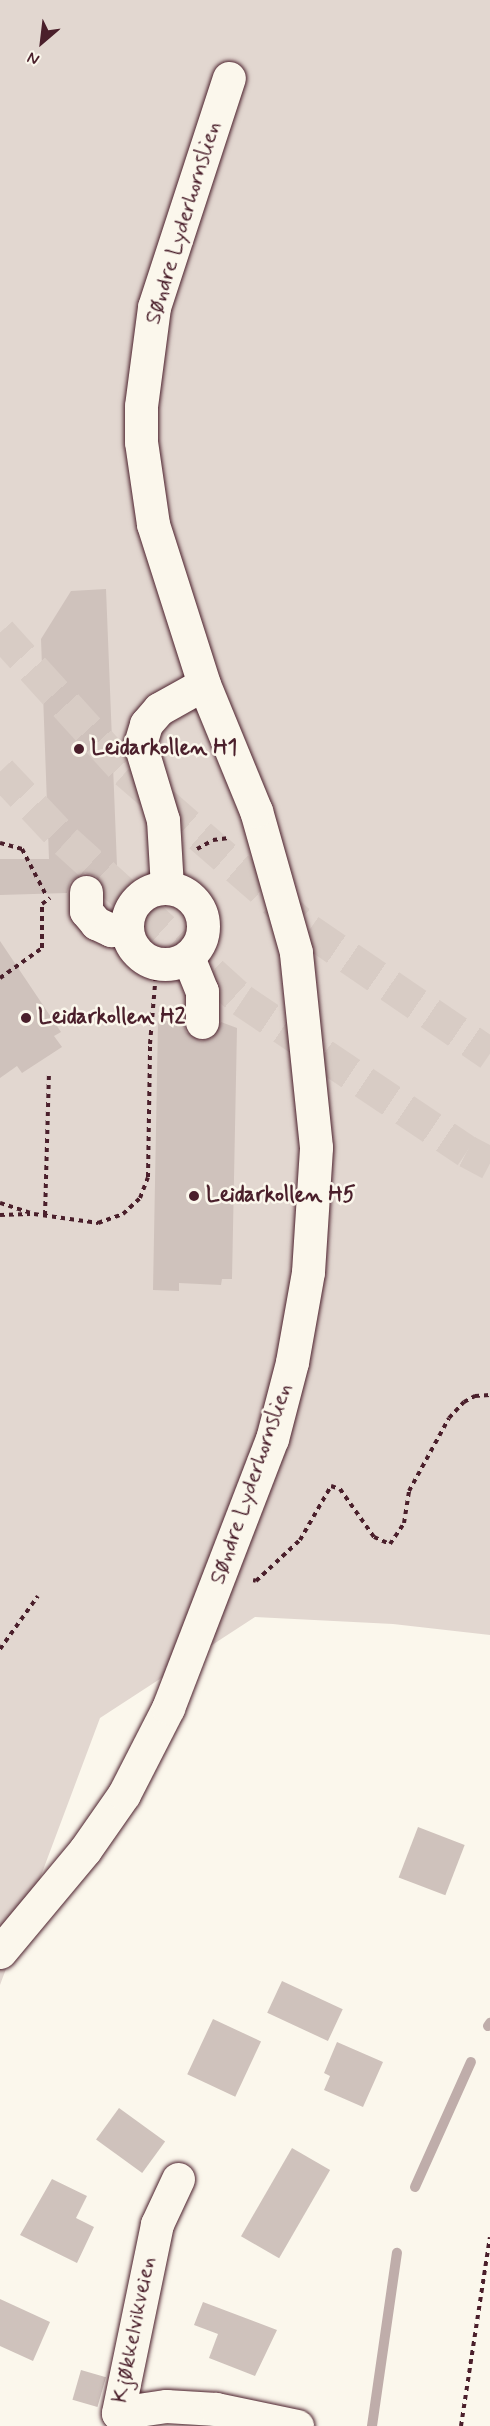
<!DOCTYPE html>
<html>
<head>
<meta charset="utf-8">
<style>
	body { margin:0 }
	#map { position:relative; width:490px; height:2426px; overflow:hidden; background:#fbf7ec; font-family:Mynerve,sans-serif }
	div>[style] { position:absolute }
	.green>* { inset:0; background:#e2d7d0 }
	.stream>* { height:10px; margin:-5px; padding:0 5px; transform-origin:5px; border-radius:5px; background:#bfadaa }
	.building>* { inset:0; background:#cfc2bc; transform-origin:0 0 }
	.highway-tunnel>* { height:33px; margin-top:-16.5px; transform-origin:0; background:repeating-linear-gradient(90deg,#d8ccc5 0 33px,transparent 0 49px) }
	.path>* { height:4px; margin-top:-2px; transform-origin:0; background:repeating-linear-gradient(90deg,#4a1f2b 0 4.5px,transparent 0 9px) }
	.roads { filter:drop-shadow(0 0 2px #4a1f2b) drop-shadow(0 0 2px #4a1f2b) }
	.minor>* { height:33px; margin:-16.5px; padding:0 16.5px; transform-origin:16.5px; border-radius:16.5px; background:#fbf7ec }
	.minor>.ring { margin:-16.5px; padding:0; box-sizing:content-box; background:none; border:33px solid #fbf7ec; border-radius:50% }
	.dots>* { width:16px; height:16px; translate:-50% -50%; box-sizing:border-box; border:3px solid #fbf7ec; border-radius:50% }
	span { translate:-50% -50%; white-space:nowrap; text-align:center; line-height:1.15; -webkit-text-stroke:5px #fbf7ec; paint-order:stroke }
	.street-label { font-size:22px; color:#4a1f2b }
	.poi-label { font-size:22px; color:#4a1f2b; font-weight:700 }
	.left { translate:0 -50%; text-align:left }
	.north { position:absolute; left:12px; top:12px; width:60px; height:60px; -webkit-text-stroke:4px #fbf7ec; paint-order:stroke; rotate:208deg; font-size:16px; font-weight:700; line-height:24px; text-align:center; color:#4a1f2b }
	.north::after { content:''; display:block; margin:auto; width:21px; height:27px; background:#4a1f2b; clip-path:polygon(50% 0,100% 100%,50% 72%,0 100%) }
</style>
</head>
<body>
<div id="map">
	<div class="green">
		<div style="clip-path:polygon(0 0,490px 0,490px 1635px,393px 1624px,255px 1617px,100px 1718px,0 1985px)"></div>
	</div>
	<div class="stream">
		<div style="left:488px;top:2026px;width:4px;rotate:-56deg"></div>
		<div style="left:415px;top:2187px;width:137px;rotate:-65.9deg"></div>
		<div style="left:372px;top:2426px;width:175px;rotate:-81.8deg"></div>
	</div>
	<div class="building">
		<div style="clip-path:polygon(106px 589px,118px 891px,105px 891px,96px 876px,85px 873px,70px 882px,67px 893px,0 895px,0 859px,49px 859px,41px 639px,71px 591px)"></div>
		<div style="clip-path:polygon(0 941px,61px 1032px,54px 1036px,62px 1047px,22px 1073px,17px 1066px,0 1078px)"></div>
		<div style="clip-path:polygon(158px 1021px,183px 1021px,186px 1032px,201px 1041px,212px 1038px,221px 1022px,237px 1028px,232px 1279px,222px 1279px,221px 1285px,179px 1283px,179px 1291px,153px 1290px)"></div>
		<div style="left:418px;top:1827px;width:50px;height:54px;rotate:21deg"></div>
		<div style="left:282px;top:1981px;width:67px;height:35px;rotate:25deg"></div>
		<div style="left:213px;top:2019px;width:53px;height:61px;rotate:25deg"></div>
		<div style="clip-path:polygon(337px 2042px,383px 2062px,363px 2107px,324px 2090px,330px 2076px,324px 2073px)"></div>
		<div style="left:119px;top:2108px;width:57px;height:39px;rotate:36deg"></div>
		<div style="left:292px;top:2148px;width:44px;height:102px;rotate:30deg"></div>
		<div style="clip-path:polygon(52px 2179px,87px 2196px,76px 2218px,94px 2227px,77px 2263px,20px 2235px)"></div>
		<div style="clip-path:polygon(0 2299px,50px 2322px,33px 2361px,0 2346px)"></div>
		<div style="clip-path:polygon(203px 2302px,277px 2330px,255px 2376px,209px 2358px,218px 2334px,194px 2325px)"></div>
		<div style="left:81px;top:2370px;width:26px;height:31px;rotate:16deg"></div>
	</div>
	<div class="highway-tunnel">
		<div style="left:0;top:632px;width:188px;rotate:47.8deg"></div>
		<div style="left:126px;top:771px;width:242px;rotate:41deg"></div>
		<div style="left:309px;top:930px;width:219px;rotate:34.4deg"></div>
		<div style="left:0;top:771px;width:96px;rotate:46.7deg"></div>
		<div style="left:66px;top:841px;width:237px;rotate:42.1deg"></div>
		<div style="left:242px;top:1000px;width:271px;rotate:33.9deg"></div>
		<div style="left:467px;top:1151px;width:26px;rotate:28deg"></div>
	</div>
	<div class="path">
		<div style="left:0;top:843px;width:23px;rotate:15deg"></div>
		<div style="left:22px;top:849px;width:50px;rotate:62.4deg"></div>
		<div style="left:197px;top:849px;width:18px;rotate:-29deg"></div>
		<div style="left:213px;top:840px;width:16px;rotate:-7deg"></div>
		<div style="left:0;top:978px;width:52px;rotate:-35.5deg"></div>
		<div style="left:42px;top:948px;width:44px;rotate:-90deg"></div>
		<div style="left:42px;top:904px;width:10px;rotate:-37deg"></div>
		<div style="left:0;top:1203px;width:36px;rotate:18deg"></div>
		<div style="left:34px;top:1214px;width:65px;rotate:8deg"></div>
		<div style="left:98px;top:1223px;width:27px;rotate:-20deg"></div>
		<div style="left:123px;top:1214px;width:23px;rotate:-43deg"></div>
		<div style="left:140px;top:1198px;width:22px;rotate:-69deg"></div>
		<div style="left:148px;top:1177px;width:133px;rotate:-89.1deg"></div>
		<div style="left:150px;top:1044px;width:71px;rotate:-85.2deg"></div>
		<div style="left:0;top:1215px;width:30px;rotate:-2deg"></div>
		<div style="left:45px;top:1215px;width:143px;rotate:-88.4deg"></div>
		<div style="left:253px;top:1580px;width:3px;rotate:18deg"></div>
		<div style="left:256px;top:1581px;width:60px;rotate:-43deg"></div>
		<div style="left:300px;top:1540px;width:62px;rotate:-60.1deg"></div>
		<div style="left:331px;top:1486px;width:9px;rotate:18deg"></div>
		<div style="left:340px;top:1489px;width:59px;rotate:54.7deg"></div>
		<div style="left:374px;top:1537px;width:17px;rotate:24deg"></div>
		<div style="left:390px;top:1544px;width:25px;rotate:-56deg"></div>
		<div style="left:404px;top:1523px;width:32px;rotate:-81deg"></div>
		<div style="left:409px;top:1491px;width:83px;rotate:-61.3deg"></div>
		<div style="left:449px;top:1418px;width:22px;rotate:-47deg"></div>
		<div style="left:464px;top:1402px;width:13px;rotate:-29deg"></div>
		<div style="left:475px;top:1396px;width:15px;rotate:-4deg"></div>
		<div style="left:0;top:1649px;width:65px;rotate:-54.4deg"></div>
		<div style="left:461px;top:2426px;width:191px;rotate:-81.3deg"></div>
	</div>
	<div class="roads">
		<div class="minor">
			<div style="left:167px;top:887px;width:67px;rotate:-93.4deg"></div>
			<div style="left:163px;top:820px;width:79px;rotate:-106.8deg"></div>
			<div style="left:140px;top:744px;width:21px;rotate:-73deg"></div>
			<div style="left:146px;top:724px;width:20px;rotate:-49deg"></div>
			<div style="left:159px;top:709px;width:51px;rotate:-29.1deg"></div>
			<div class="ring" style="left:127px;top:888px;width:43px;height:43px"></div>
			<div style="left:86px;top:892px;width:19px;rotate:90deg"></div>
			<div style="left:86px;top:911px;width:16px;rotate:50deg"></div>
			<div style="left:96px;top:923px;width:17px;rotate:25deg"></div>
			<div style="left:111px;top:930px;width:16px;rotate:-11deg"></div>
			<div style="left:188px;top:957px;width:37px;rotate:68deg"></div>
			<div style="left:202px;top:991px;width:31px;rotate:90deg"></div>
			<div style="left:0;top:1952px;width:133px;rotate:-50.2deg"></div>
			<div style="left:85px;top:1850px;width:68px;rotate:-55.1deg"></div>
			<div style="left:124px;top:1794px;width:97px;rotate:-62.9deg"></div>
			<div style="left:168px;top:1708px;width:288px;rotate:-68.9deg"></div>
			<div style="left:272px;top:1439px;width:80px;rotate:-75.4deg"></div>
			<div style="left:292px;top:1362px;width:91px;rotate:-79.9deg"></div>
			<div style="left:308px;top:1272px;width:125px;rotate:-86.3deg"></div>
			<div style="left:316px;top:1147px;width:196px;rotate:-95.9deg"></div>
			<div style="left:296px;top:952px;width:147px;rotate:-105.8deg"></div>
			<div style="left:256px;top:811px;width:137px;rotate:-112.3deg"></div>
			<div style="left:204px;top:684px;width:168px;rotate:-107.7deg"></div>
			<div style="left:153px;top:524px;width:83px;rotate:-98.3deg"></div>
			<div style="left:141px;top:442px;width:36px;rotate:-90deg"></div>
			<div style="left:141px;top:406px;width:100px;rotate:-82.5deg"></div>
			<div style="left:154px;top:307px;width:241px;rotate:-71.9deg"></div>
			<div style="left:178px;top:2179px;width:50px;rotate:115deg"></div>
			<div style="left:157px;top:2224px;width:193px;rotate:101.7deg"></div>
			<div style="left:118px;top:2413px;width:49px;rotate:-8.3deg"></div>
			<div style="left:166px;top:2406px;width:50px;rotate:3.4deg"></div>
			<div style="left:216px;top:2409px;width:83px;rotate:11.9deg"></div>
		</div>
	</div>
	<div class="dots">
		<div style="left:79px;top:749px;background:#4a1f2b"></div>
		<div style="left:26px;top:1018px;background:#4a1f2b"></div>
		<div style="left:194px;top:1196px;background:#4a1f2b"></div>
	</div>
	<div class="street-label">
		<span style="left:184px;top:223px;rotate:-73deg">Søndre Lyderhornslien</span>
		<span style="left:252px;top:1484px;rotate:-71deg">Søndre Lyderhornslien</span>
		<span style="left:135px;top:2330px;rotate:-79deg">Kjøkkelvikveien</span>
	</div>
	<div class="poi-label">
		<span class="left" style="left:91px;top:749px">Leidarkollen H1</span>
		<span class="left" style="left:38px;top:1018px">Leidarkollen H2</span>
		<span class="left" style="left:206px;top:1196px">Leidarkollen H5</span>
	</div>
	<div class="north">N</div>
</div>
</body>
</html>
